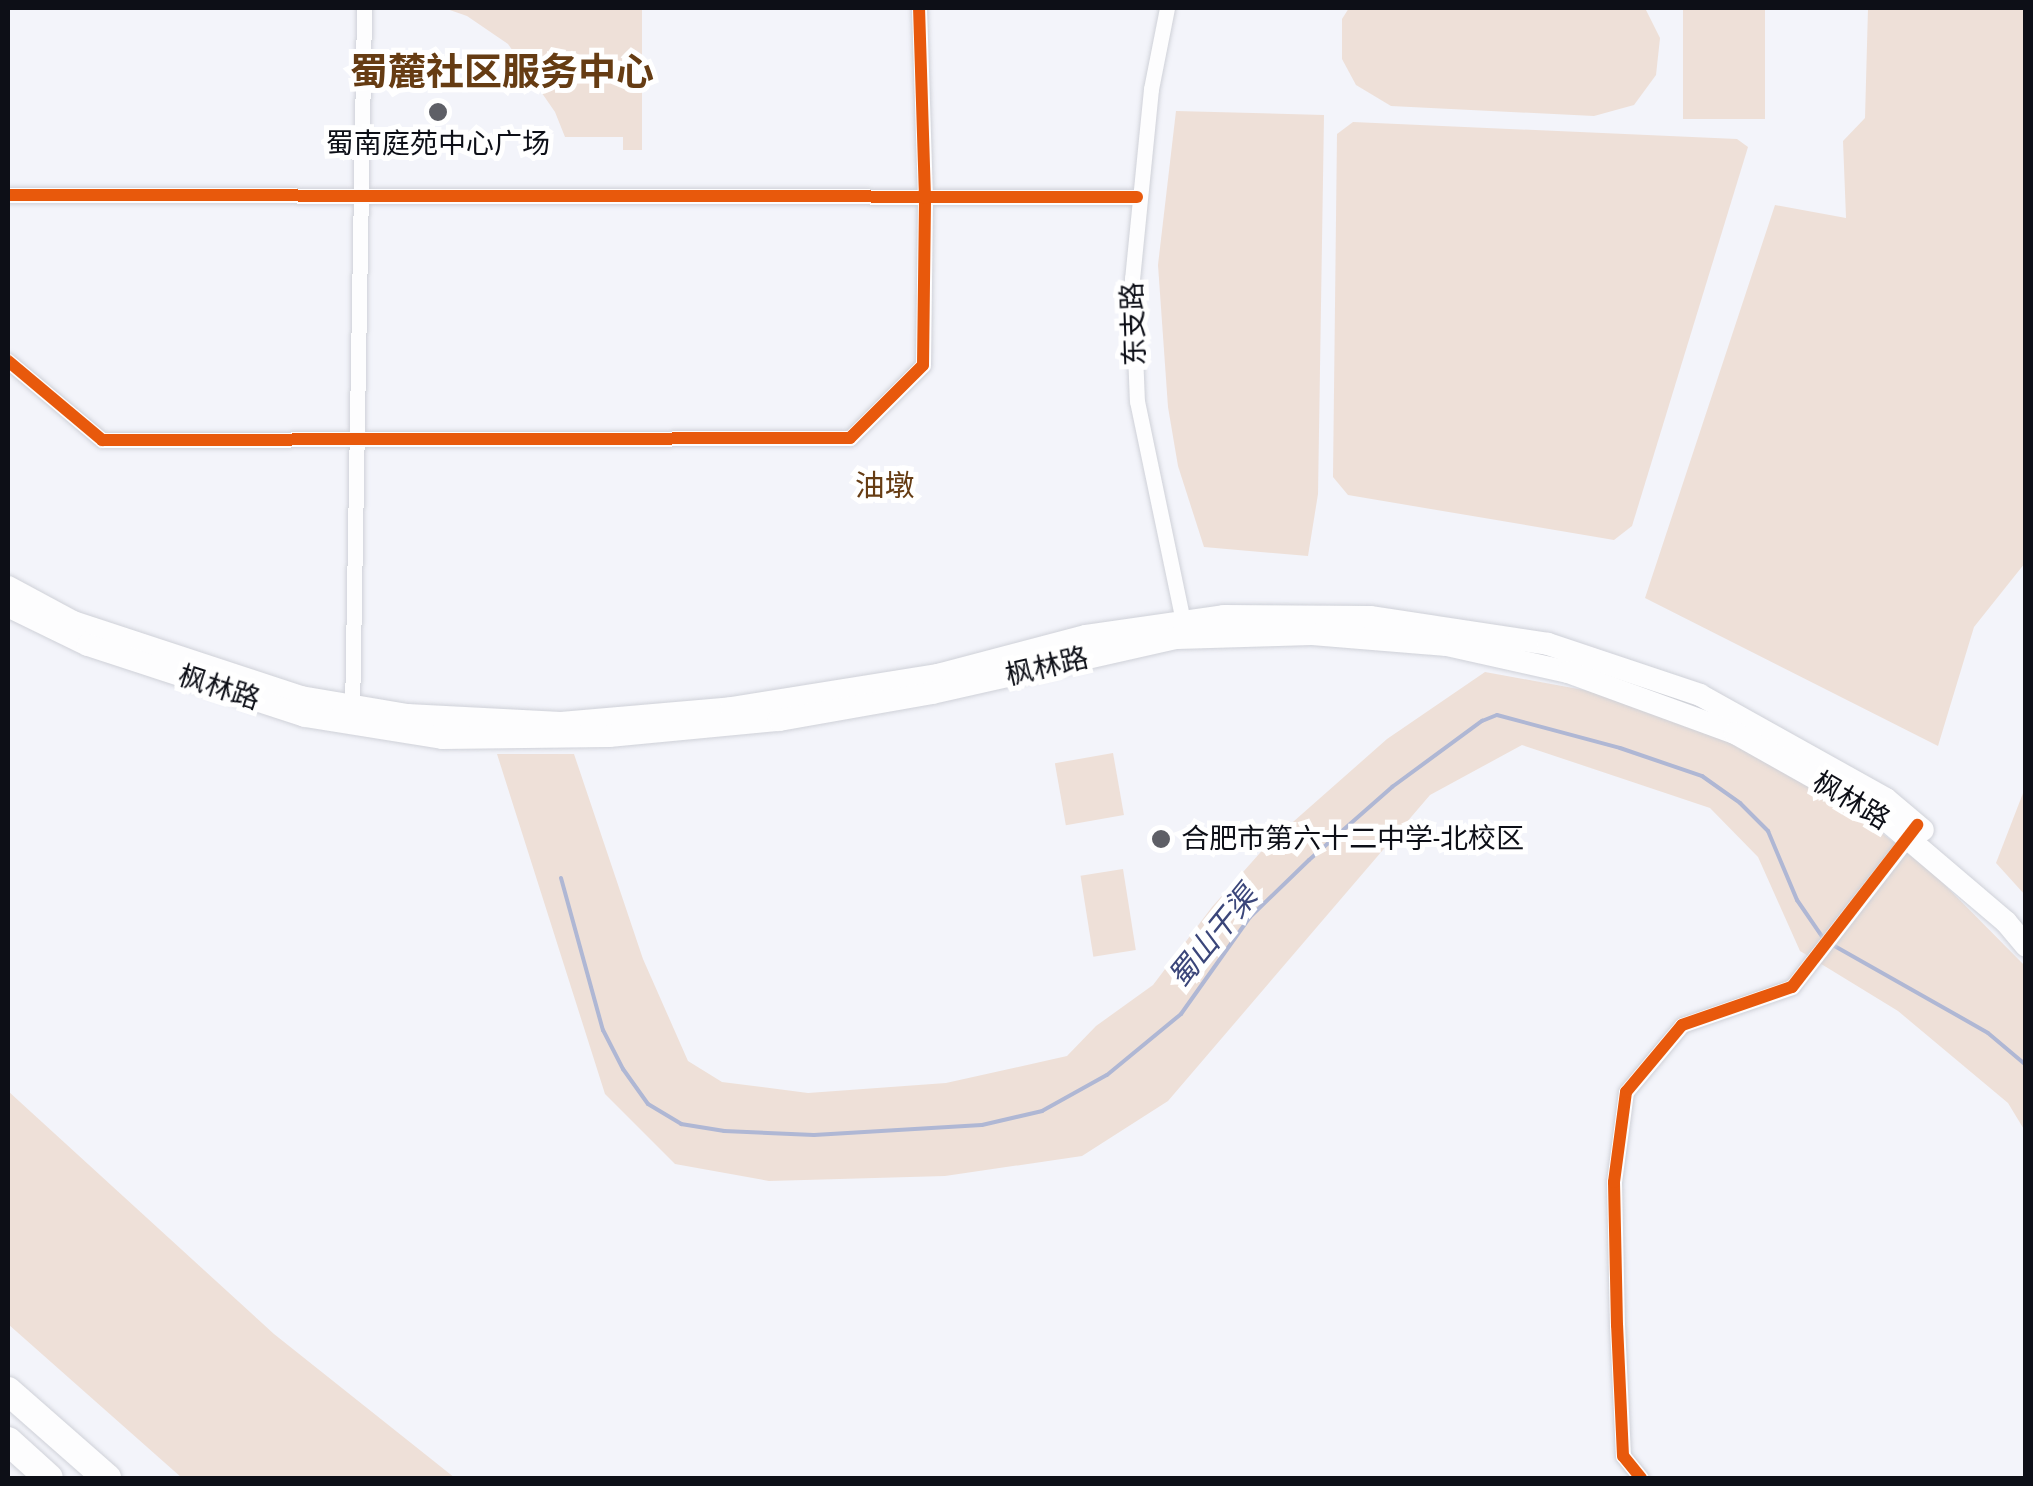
<!DOCTYPE html>
<html>
<head>
<meta charset="utf-8">
<style>
	body { margin:0 }
	#map { position:relative; width:2033px; height:1486px; overflow:hidden; background:#f3f4fa; font-family:"Roboto Condensed","Noto Sans SC",sans-serif }
	div>[style] { position:absolute }
	.green>* { inset:0; background:#eee0d8; transform-origin:0 0 }
	.stream>* { height:4px; margin:-2px; padding:0 2px; transform-origin:2px; border-radius:2px; background:#afb7d4 }
	.roads { filter:drop-shadow(0 0 2px #cfd1d8) drop-shadow(0 0 2px #cfd1d8) }
	.minor>* { height:15px; margin:-7.5px; padding:0 7.5px; transform-origin:7.5px; border-radius:7.5px; background:#fdfdfe }
	.secondary>* { height:22px; margin:-11px; padding:0 11px; transform-origin:11px; border-radius:11px; background:#fdfdfe }
	.motorway>* { height:28px; margin:-14px; padding:0 14px; transform-origin:14px; border-radius:14px; background:#fdfdfe }
	.cycleway>* { height:12px; margin:-6px; padding:0 6px; transform-origin:6px; border-radius:6px; background:#e8590c }
	.dots>* { width:28px; height:28px; translate:-50% -50%; box-sizing:border-box; border:5px solid #fff; border-radius:50% }
	span { translate:-50% -50%; white-space:nowrap; text-align:center; line-height:1.15; -webkit-text-stroke:10px #fff; paint-order:stroke }
	.poi-label { font-size:28px; color:#0d0f17 }
	.left { translate:0 -50%; text-align:left }
	.street-label { font-size:28px; color:#0d0f17 }
	.neighbourhood-label { font-size:30px; color:#663c13 }
	.water-label { font-size:30px; color:#3b467a; font-style:italic }
	.district-label { font-size:38px; color:#663c13; font-weight:700 }
	.frame { position:absolute; inset:0; border:10px solid #0d0f17; pointer-events:none }
</style>
</head>
<body>
<div id="map">
	<div class="green">
		<div style="clip-path:polygon(444px 8px,642px 8px,642px 150px,623px 150px,623px 137px,565px 137px,555px 112px,508px 44px,467px 16px)"></div>
		<div style="clip-path:polygon(1349px 8px,1645px 8px,1660px 38px,1656px 75px,1634px 105px,1594px 116px,1391px 106px,1356px 85px,1342px 59px,1342px 19px)"></div>
		<div style="left:1683px;top:8px;width:82px;height:111px"></div>
		<div style="clip-path:polygon(1868px 8px,2025px 8px,2025px 563px,1974px 627px,1938px 746px,1645px 598px,1775px 205px,1846px 218px,1843px 141px,1865px 118px)"></div>
		<div style="clip-path:polygon(1176px 111px,1324px 115px,1318px 494px,1308px 556px,1204px 547px,1178px 466px,1168px 407px,1158px 265px)"></div>
		<div style="clip-path:polygon(1353px 122px,1737px 139px,1748px 147px,1632px 526px,1614px 540px,1348px 495px,1333px 477px,1337px 134px)"></div>
		<div style="clip-path:polygon(1485px 672px,1600px 693px,1737px 745px,1868px 822px,1936px 876px,2025px 966px,2025px 1131px,2008px 1103px,1898px 1011px,1800px 951px,1758px 857px,1710px 808px,1522px 745px,1430px 795px,1168px 1101px,1082px 1156px,945px 1176px,769px 1181px,675px 1164px,605px 1094px,497px 754px,574px 754px,643px 959px,688px 1061px,722px 1082px,808px 1093px,946px 1083px,1067px 1056px,1096px 1026px,1153px 985px,1212px 907px,1267px 845px,1387px 739px)"></div>
		<div style="left:1113px;top:753px;width:63px;height:59px;rotate:80deg"></div>
		<div style="clip-path:polygon(2025px 788px,2026px 895px,2025px 895px,1996px 863px)"></div>
		<div style="left:1123px;top:869px;width:82px;height:43px;rotate:81deg"></div>
		<div style="clip-path:polygon(8px 1091px,274px 1334px,455px 1478px,182px 1478px,8px 1324px)"></div>
	</div>
	<div class="stream">
		<div style="left:561px;top:878px;width:158px;rotate:74.6deg"></div>
		<div style="left:603px;top:1030px;width:44px;rotate:62.9deg"></div>
		<div style="left:623px;top:1069px;width:43px;rotate:54.5deg"></div>
		<div style="left:648px;top:1104px;width:39px;rotate:31deg"></div>
		<div style="left:681px;top:1124px;width:44px;rotate:9.2deg"></div>
		<div style="left:724px;top:1131px;width:90px;rotate:2.5deg"></div>
		<div style="left:814px;top:1135px;width:168px;rotate:-3.4deg"></div>
		<div style="left:982px;top:1125px;width:62px;rotate:-13.1deg"></div>
		<div style="left:1042px;top:1111px;width:74px;rotate:-29deg"></div>
		<div style="left:1107px;top:1075px;width:96px;rotate:-39.5deg"></div>
		<div style="left:1181px;top:1014px;width:119px;rotate:-54.6deg"></div>
		<div style="left:1250px;top:917px;width:82px;rotate:-44deg"></div>
		<div style="left:1309px;top:860px;width:111px;rotate:-41.3deg"></div>
		<div style="left:1392px;top:787px;width:112px;rotate:-36.3deg"></div>
		<div style="left:1482px;top:721px;width:16px;rotate:-22deg"></div>
		<div style="left:1497px;top:715px;width:127px;rotate:15deg"></div>
		<div style="left:1620px;top:748px;width:87px;rotate:18.9deg"></div>
		<div style="left:1702px;top:776px;width:47px;rotate:35.4deg"></div>
		<div style="left:1740px;top:803px;width:40px;rotate:45deg"></div>
		<div style="left:1768px;top:831px;width:75px;rotate:67.2deg"></div>
		<div style="left:1797px;top:900px;width:46px;rotate:55.6deg"></div>
		<div style="left:1831px;top:944px;width:180px;rotate:29.5deg"></div>
		<div style="left:1988px;top:1033px;width:50px;rotate:40.1deg"></div>
	</div>
	<div class="roads">
		<div class="minor">
			<div style="left:1167px;top:8px;width:83px;rotate:101.2deg"></div>
			<div style="left:1151px;top:89px;width:190px;rotate:95.7deg"></div>
			<div style="left:1132px;top:278px;width:123px;rotate:87.7deg"></div>
			<div style="left:1137px;top:401px;width:235px;rotate:78.2deg"></div>
			<div style="left:8px;top:195px;width:1129px;rotate:0.1deg"></div>
			<div style="left:8px;top:361px;width:123px;rotate:40deg"></div>
			<div style="left:102px;top:440px;width:748px;rotate:-0.15deg"></div>
			<div style="left:850px;top:438px;width:103px;rotate:-45deg"></div>
			<div style="left:923px;top:365px;width:167px;rotate:-89.3deg"></div>
			<div style="left:925px;top:198px;width:190px;rotate:-91.8deg"></div>
			<div style="left:352px;top:713px;width:705px;rotate:-89.02deg"></div>
			<div style="left:1641px;top:1478px;width:28px;rotate:-129deg"></div>
			<div style="left:1623px;top:1456px;width:131px;rotate:-92.6deg"></div>
			<div style="left:1617px;top:1325px;width:143px;rotate:-91.2deg"></div>
			<div style="left:1614px;top:1182px;width:91px;rotate:-82.4deg"></div>
			<div style="left:1626px;top:1092px;width:87px;rotate:-50.1deg"></div>
			<div style="left:1682px;top:1025px;width:116px;rotate:-19.1deg"></div>
			<div style="left:1792px;top:987px;width:194px;rotate:-52.1deg"></div>
		</div>
		<div class="secondary">
			<div style="left:8px;top:587px;width:74px;rotate:28.3deg"></div>
			<div style="left:73px;top:622px;width:240px;rotate:18.2deg"></div>
			<div style="left:301px;top:697px;width:108px;rotate:9.6deg"></div>
			<div style="left:407px;top:715px;width:154px;rotate:3deg"></div>
			<div style="left:561px;top:723px;width:171px;rotate:-5deg"></div>
			<div style="left:731px;top:708px;width:210px;rotate:-9.1deg"></div>
			<div style="left:938px;top:675px;width:153px;rotate:-14.8deg"></div>
			<div style="left:1086px;top:636px;width:139px;rotate:-8.2deg"></div>
			<div style="left:1224px;top:616px;width:146px;rotate:0.4deg"></div>
			<div style="left:1370px;top:617px;width:180px;rotate:8.6deg"></div>
			<div style="left:1548px;top:644px;width:160px;rotate:18.5deg"></div>
			<div style="left:1700px;top:695px;width:213px;rotate:29.2deg"></div>
			<div style="left:1886px;top:799px;width:48px;rotate:40deg"></div>
			<div style="left:8px;top:606px;width:89px;rotate:26deg"></div>
			<div style="left:88px;top:645px;width:228px;rotate:18.1deg"></div>
			<div style="left:305px;top:716px;width:139px;rotate:9.1deg"></div>
			<div style="left:442px;top:738px;width:167px;rotate:-0.7deg"></div>
			<div style="left:609px;top:736px;width:171px;rotate:-5.4deg"></div>
			<div style="left:779px;top:720px;width:155px;rotate:-10deg"></div>
			<div style="left:932px;top:693px;width:251px;rotate:-12.7deg"></div>
			<div style="left:1177px;top:638px;width:135px;rotate:-1.7deg"></div>
			<div style="left:1312px;top:634px;width:135px;rotate:4.7deg"></div>
			<div style="left:1447px;top:645px;width:124px;rotate:12.6deg"></div>
			<div style="left:1568px;top:672px;width:178px;rotate:20.1deg"></div>
			<div style="left:1735px;top:733px;width:165px;rotate:29.4deg"></div>
			<div style="left:1879px;top:814px;width:167px;rotate:40.4deg"></div>
			<div style="left:2006px;top:922px;width:31px;rotate:50deg"></div>
		</div>
		<div class="motorway">
			<div style="left:8px;top:1391px;width:132px;rotate:41.3deg"></div>
			<div style="left:8px;top:1441px;width:55px;rotate:42.1deg"></div>
		</div>
	</div>
	<div class="cycleway">
		<div style="left:8px;top:195px;width:1129px;rotate:0.1deg"></div>
		<div style="left:8px;top:361px;width:123px;rotate:40deg"></div>
		<div style="left:102px;top:440px;width:748px;rotate:-0.15deg"></div>
		<div style="left:850px;top:438px;width:103px;rotate:-45deg"></div>
		<div style="left:923px;top:365px;width:167px;rotate:-89.3deg"></div>
		<div style="left:925px;top:198px;width:190px;rotate:-91.8deg"></div>
		<div style="left:1641px;top:1478px;width:28px;rotate:-129deg"></div>
		<div style="left:1623px;top:1456px;width:131px;rotate:-92.6deg"></div>
		<div style="left:1617px;top:1325px;width:143px;rotate:-91.2deg"></div>
		<div style="left:1614px;top:1182px;width:91px;rotate:-82.4deg"></div>
		<div style="left:1626px;top:1092px;width:87px;rotate:-50.1deg"></div>
		<div style="left:1682px;top:1025px;width:116px;rotate:-19.1deg"></div>
		<div style="left:1792px;top:987px;width:205px;rotate:-52.3deg"></div>
	</div>
	<div class="dots">
		<div style="left:438px;top:112px;background:#5e5f66"></div>
		<div style="left:1161px;top:839px;background:#5e5f66"></div>
	</div>
	<div class="poi-label">
		<span style="left:438px;top:144px">蜀南庭苑中心广场</span>
		<span class="left" style="left:1181px;top:839px">合肥市第六十二中学-北校区</span>
	</div>
	<div class="street-label">
		<span style="left:1134px;top:324px;rotate:-92deg">东支路</span>
		<span style="left:1047px;top:667px;rotate:-13deg">枫林路</span>
		<span style="left:219px;top:688px;rotate:18deg">枫林路</span>
		<span style="left:1851px;top:801px;rotate:31deg">枫林路</span>
	</div>
	<div class="neighbourhood-label">
		<span style="left:885px;top:486px">油墩</span>
	</div>
	<div class="water-label">
		<span style="left:1213px;top:937px;rotate:-51deg">蜀山干渠</span>
	</div>
	<div class="district-label">
		<span style="left:502px;top:73px">蜀麓社区服务中心</span>
	</div>
	<div class="frame"></div>
</div>
</body>
</html>
